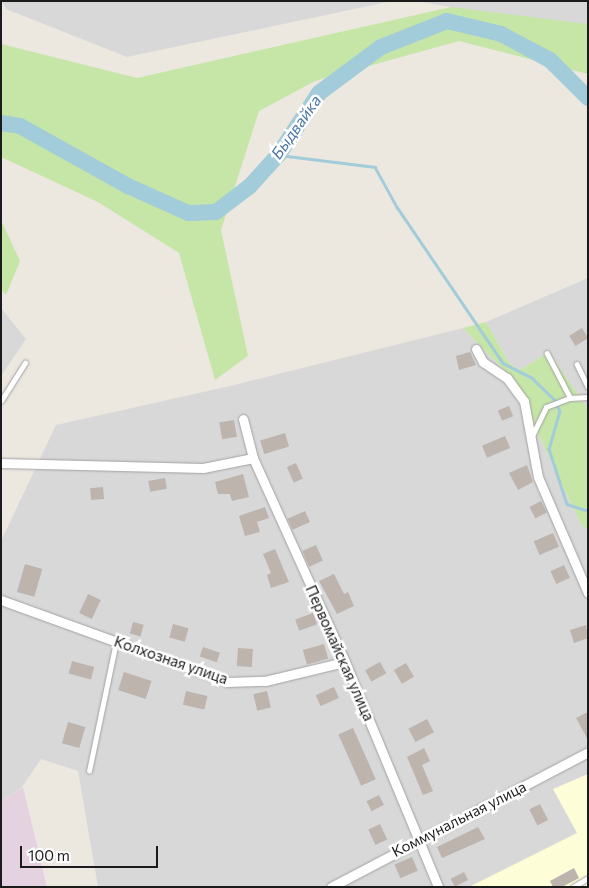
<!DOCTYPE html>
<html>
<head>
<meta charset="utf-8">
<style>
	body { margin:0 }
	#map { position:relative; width:589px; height:888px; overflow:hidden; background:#ece8e0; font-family:Commissioner,sans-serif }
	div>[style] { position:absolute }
	.residential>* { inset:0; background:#d9d8d8 }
	.industrial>* { inset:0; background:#e5d2e1 }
	.education>* { inset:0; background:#fdfdd8 }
	.grass>* { inset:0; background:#c5e6a7 }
	.stream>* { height:2.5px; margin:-1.25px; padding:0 1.25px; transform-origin:1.25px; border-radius:1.25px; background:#a2ccd9 }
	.river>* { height:16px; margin:-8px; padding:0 8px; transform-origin:8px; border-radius:8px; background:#a2ccd9 }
	.building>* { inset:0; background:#bcb4ad; transform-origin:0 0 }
	.roads { filter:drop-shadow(0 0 1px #a2a2a2) drop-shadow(0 0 1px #a2a2a2) }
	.lane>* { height:4.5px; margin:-2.25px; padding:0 2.25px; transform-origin:2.25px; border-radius:2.25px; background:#fff }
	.street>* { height:9px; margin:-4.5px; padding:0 4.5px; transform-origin:4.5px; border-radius:4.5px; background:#fff }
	span { translate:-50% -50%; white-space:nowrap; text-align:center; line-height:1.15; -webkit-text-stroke:5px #fff; paint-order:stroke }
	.street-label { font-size:15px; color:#1b1b1b }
	.water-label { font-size:16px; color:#4c78a6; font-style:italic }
	.frame { position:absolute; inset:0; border:2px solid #1b1b1b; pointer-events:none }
	.scale { position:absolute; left:20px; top:846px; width:138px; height:22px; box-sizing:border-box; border:2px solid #1b1b1b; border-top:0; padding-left:6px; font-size:15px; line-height:18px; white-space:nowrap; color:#1b1b1b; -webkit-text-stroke:4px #fff; paint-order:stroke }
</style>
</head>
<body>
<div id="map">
	<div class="residential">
		<div style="clip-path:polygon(2px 1px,392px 1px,127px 57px,6px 9px)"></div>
		<div style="clip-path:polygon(416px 1px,588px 1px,588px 57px,524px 20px)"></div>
		<div style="clip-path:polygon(588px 278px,588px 409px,549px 352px,520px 370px,509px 363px,486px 322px)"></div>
		<div style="clip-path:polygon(1px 308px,26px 339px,1px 376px)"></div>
		<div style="clip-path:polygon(463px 328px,511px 377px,582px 526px,588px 530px,588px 887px,98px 887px,78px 771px,41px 759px,22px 787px,1px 802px,1px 541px,56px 425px,230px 386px)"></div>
	</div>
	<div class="industrial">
		<div style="clip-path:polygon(23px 787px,47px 887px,1px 887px,1px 802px)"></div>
	</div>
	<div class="education">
		<div style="clip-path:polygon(588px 774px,588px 887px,469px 887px,577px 833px,553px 789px)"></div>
	</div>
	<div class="grass">
		<div style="clip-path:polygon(451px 7px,588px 24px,588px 74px,459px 41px,315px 81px,259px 111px,221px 230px,248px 356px,215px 380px,179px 253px,98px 202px,1px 157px,1px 44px,137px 78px)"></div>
		<div style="clip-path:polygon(1px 220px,20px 261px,6px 295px,1px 289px)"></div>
		<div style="clip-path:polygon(486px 322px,509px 363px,520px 370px,549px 352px,588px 409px,588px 530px,582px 526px,511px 377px,463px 328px)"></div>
	</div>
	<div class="stream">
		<div style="left:1px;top:116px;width:21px;rotate:28deg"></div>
		<div style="left:279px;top:155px;width:97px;rotate:7.1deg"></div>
		<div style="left:375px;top:167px;width:46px;rotate:61.2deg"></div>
		<div style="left:397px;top:207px;width:189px;rotate:55.8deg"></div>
		<div style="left:503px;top:363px;width:33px;rotate:27deg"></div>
		<div style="left:532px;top:378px;width:32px;rotate:44deg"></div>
		<div style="left:555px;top:400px;width:12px;rotate:66deg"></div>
		<div style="left:560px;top:411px;width:40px;rotate:106deg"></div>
		<div style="left:549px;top:449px;width:58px;rotate:71.9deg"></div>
		<div style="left:567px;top:504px;width:22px;rotate:18deg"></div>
	</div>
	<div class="river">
		<div style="left:1px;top:123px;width:19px;rotate:9deg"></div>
		<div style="left:20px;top:126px;width:124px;rotate:29.1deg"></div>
		<div style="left:128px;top:186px;width:66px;rotate:24.2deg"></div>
		<div style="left:188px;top:213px;width:28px;rotate:-2deg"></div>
		<div style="left:216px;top:212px;width:43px;rotate:-37.4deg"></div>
		<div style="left:250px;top:186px;width:43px;rotate:-47.8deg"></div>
		<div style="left:279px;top:154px;width:73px;rotate:-56.7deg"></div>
		<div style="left:319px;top:93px;width:77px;rotate:-36.6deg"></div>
		<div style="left:381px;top:47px;width:71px;rotate:-21.5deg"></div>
		<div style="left:447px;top:21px;width:56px;rotate:13.5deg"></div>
		<div style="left:501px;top:34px;width:55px;rotate:28deg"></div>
		<div style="left:550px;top:60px;width:54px;rotate:45deg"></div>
	</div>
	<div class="building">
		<div style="left:582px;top:328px;width:12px;height:15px;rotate:59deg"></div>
		<div style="clip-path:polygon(470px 352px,476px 365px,459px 370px,456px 356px)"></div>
		<div style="left:509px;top:406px;width:11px;height:12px;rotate:68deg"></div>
		<div style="left:234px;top:420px;width:17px;height:15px;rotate:80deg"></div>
		<div style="left:285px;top:433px;width:14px;height:26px;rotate:73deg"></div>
		<div style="left:505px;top:436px;width:13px;height:25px;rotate:67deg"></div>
		<div style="left:296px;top:463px;width:17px;height:10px;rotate:66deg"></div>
		<div style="clip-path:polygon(527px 465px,533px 482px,518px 490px,509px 473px)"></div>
		<div style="clip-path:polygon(243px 474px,249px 497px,232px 501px,230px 494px,218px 494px,215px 482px)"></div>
		<div style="left:165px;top:478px;width:11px;height:17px;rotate:80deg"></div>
		<div style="left:103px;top:487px;width:12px;height:13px;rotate:85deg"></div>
		<div style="left:541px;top:501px;width:13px;height:13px;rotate:63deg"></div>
		<div style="clip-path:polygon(265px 507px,269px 518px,257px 522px,260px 532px,245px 536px,239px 516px)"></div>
		<div style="left:305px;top:511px;width:12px;height:19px;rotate:66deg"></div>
		<div style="left:553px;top:533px;width:15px;height:21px;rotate:67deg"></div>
		<div style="left:316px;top:545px;width:17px;height:15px;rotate:66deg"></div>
		<div style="clip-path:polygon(275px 549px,289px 582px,271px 588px,267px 575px,271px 573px,263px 554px)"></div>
		<div style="left:25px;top:564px;width:18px;height:29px;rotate:16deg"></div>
		<div style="left:564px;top:565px;width:14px;height:15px;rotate:65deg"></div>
		<div style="clip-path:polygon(334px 574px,344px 594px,348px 592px,354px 606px,337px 614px,319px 581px)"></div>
		<div style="left:88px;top:594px;width:14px;height:21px;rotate:25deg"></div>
		<div style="left:313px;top:613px;width:12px;height:19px;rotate:70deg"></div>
		<div style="left:133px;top:622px;width:11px;height:12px;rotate:15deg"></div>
		<div style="left:173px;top:624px;width:16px;height:14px;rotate:15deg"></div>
		<div style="clip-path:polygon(586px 625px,588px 638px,574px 643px,570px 630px)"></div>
		<div style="left:324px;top:644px;width:15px;height:22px;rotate:74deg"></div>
		<div style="left:203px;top:647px;width:18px;height:10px;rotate:19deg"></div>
		<div style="left:238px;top:648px;width:15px;height:18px;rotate:4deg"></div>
		<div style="left:72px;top:661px;width:23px;height:13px;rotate:15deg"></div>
		<div style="left:380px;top:662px;width:13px;height:17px;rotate:61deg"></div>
		<div style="left:406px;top:663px;width:16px;height:14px;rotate:60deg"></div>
		<div style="left:124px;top:672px;width:29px;height:19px;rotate:18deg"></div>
		<div style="left:334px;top:687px;width:12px;height:20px;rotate:66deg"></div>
		<div style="left:186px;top:691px;width:22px;height:14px;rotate:13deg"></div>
		<div style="left:267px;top:691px;width:17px;height:14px;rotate:77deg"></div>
		<div style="clip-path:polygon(588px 712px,588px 740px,576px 718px)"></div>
		<div style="left:427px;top:719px;width:15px;height:21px;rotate:62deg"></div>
		<div style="left:68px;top:722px;width:18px;height:22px;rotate:16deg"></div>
		<div style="left:353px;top:728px;width:56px;height:16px;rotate:66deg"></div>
		<div style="clip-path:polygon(424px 748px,430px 761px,422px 765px,433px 791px,423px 795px,407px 757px)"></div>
		<div style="left:379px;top:795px;width:11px;height:14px;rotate:63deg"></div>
		<div style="left:540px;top:804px;width:18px;height:12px;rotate:63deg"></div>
		<div style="left:380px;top:824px;width:17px;height:13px;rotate:65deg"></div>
		<div style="clip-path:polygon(478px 827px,485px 839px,442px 858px,437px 847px)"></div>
		<div style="left:412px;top:857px;width:15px;height:19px;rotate:67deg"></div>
		<div style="clip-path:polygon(574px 868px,579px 878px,562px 887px,553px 887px,550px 881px)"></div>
		<div style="left:464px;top:872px;width:9px;height:15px;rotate:63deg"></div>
	</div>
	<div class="roads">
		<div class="lane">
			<div style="left:577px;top:364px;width:25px;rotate:64deg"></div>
			<div style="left:570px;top:398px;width:18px;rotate:-3deg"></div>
			<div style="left:1px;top:401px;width:45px;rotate:-57.7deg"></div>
			<div style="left:532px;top:436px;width:32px;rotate:-64deg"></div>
			<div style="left:546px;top:407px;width:26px;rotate:-21deg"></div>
			<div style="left:570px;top:398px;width:50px;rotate:-117.6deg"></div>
			<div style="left:89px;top:771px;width:132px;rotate:-78.2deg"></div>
			<div style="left:573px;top:887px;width:17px;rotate:-31deg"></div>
		</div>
		<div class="street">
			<div style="left:476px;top:349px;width:15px;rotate:62deg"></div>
			<div style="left:483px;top:362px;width:29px;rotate:34deg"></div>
			<div style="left:507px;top:378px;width:29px;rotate:54deg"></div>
			<div style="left:524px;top:401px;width:77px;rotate:79.6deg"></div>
			<div style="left:538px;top:477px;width:126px;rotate:66.7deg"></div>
			<div style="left:243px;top:419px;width:40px;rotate:75.6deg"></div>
			<div style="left:253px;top:458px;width:224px;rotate:65.7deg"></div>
			<div style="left:345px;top:662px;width:243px;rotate:67.5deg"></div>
			<div style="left:1px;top:463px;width:202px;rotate:1.4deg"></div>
			<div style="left:203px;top:468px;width:51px;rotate:-11.3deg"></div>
			<div style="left:1px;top:600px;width:240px;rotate:19.9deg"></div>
			<div style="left:227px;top:682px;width:38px;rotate:-2deg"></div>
			<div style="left:265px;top:681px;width:82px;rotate:-13.4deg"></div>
			<div style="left:331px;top:887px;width:290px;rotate:-27.7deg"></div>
		</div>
	</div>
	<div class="street-label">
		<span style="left:340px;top:653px;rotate:66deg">Первомайская улица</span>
		<span style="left:171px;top:660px;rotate:19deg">Колхозная улица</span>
		<span style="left:459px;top:819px;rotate:-27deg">Коммунальная улица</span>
	</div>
	<div class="water-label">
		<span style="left:296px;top:127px;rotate:-55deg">Быдвайка</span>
	</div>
	<div class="frame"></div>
	<div class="scale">100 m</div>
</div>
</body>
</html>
